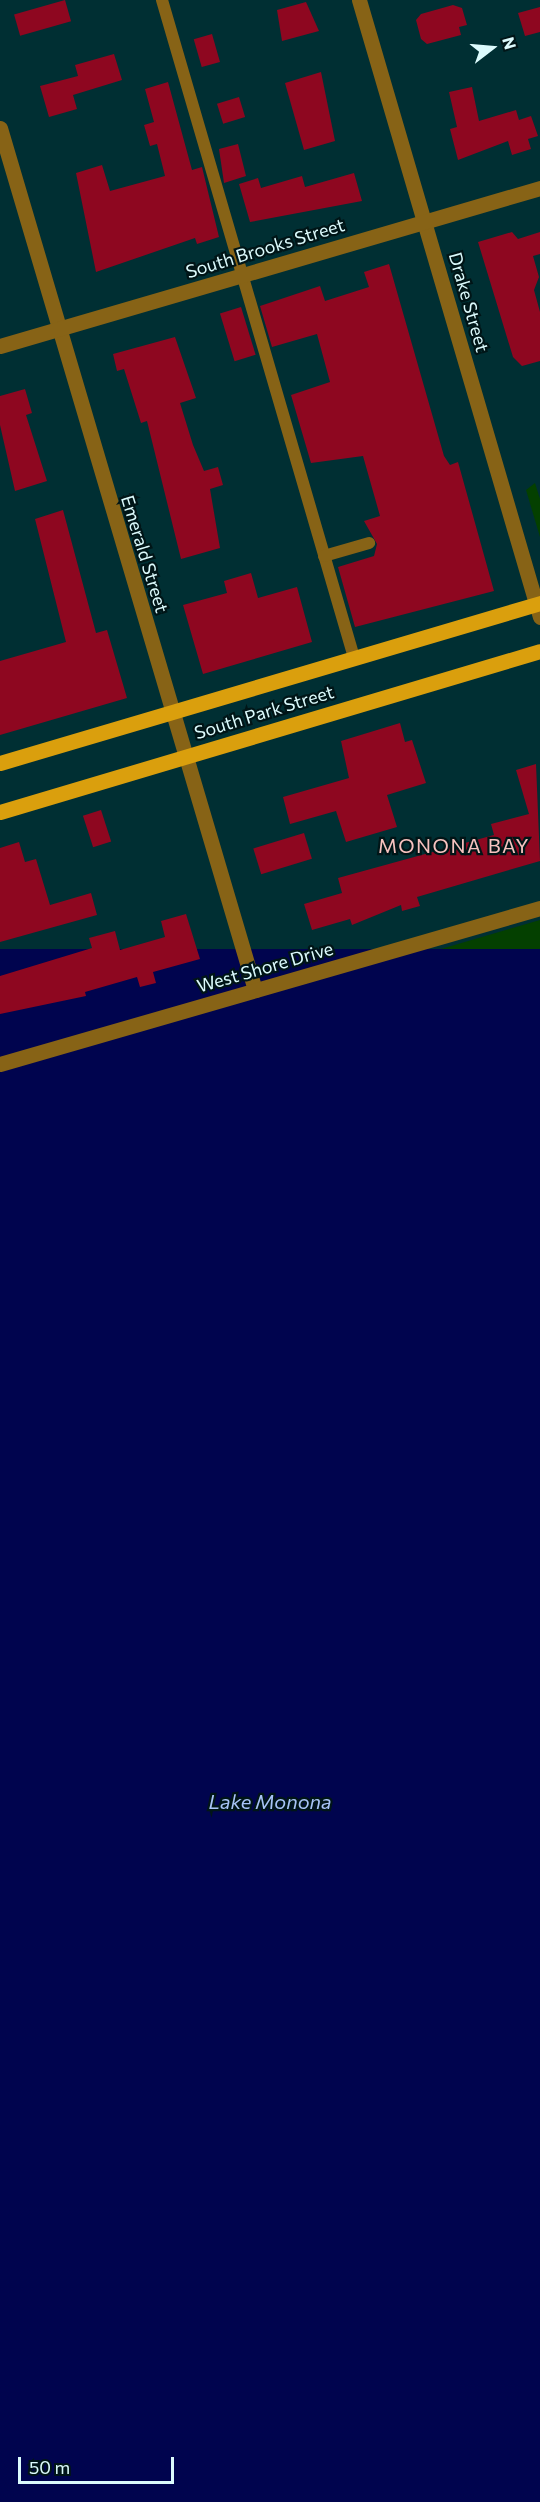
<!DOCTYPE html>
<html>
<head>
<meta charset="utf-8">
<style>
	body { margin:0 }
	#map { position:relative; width:540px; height:2502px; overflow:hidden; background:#002f33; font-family:Commissioner,sans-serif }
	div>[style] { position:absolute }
	.green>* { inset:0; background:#044000 }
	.water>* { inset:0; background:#00044e; transform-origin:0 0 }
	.building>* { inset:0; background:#8e0720; transform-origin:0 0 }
	.lane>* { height:12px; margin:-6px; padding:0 6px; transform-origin:6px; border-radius:6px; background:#876316 }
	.street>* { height:15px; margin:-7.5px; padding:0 7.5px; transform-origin:7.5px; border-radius:7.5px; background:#876316 }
	.primary>* { height:15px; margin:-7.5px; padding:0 7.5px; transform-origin:7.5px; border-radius:7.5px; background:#da9f0d }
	span { translate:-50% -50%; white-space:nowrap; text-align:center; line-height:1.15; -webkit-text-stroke:4.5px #001517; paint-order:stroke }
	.street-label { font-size:18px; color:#dcfbfd }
	.neighbourhood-label { font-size:20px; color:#f6c2bf; letter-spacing:1.5px }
	.water-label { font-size:20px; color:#a8c4f6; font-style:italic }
	.north { position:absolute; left:462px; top:18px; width:60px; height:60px; -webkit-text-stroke:4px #001517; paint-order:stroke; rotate:74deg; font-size:16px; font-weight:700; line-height:24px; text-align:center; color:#dcfbfd }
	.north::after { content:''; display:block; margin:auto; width:21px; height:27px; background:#dcfbfd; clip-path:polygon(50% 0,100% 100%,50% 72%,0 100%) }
	.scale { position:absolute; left:18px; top:2457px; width:156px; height:27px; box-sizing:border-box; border:3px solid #dcfbfd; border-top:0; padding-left:8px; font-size:18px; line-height:21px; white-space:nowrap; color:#dcfbfd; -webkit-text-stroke:4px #001517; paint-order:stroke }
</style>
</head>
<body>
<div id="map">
	<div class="green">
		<div style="clip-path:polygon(535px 483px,540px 499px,540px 537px,526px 490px)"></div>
		<div style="clip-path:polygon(540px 920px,540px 949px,0 1100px,0 1078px)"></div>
	</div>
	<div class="water">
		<div style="left:540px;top:949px;width:1553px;height:561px;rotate:90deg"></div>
	</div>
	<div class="building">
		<div style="left:65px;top:0;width:22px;height:53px;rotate:74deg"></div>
		<div style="clip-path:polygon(306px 2px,319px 31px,282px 41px,277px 10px)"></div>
		<div style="clip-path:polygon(453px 5px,462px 8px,467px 25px,459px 27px,461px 35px,427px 44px,421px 39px,416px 20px,421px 14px)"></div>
		<div style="clip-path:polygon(540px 7px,540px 32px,525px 36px,518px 13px)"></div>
		<div style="left:212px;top:34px;width:29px;height:19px;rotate:74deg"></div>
		<div style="clip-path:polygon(114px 54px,122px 80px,73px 95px,77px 109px,49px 117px,40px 86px,78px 76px,75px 65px)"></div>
		<div style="clip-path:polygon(321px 72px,335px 141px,304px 150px,285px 83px)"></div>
		<div style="clip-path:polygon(168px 82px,192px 170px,202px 167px,219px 237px,197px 244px,195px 238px,96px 272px,76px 173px,102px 165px,110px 191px,165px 176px,157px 144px,150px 146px,144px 125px,154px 122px,145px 89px)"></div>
		<div style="clip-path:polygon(472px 87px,479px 121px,516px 110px,519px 120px,531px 116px,538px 136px,528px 139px,531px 149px,512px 155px,508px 141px,458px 160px,450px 129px,457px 127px,449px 92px)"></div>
		<div style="left:239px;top:97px;width:21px;height:23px;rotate:73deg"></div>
		<div style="clip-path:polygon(238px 144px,246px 176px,224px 183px,219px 149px)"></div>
		<div style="clip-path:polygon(354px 173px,362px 201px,250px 222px,239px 184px,258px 178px,261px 188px,302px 176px,305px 187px)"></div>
		<div style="clip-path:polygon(512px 232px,518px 239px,540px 232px,540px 254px,533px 256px,539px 277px,534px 290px,540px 312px,540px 361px,522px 366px,513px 357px,478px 242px)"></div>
		<div style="clip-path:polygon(389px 264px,444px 456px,450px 465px,458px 462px,494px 591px,355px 627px,338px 567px,374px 556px,377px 544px,364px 521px,380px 516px,363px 456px,311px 463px,291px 395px,330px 382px,317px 334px,272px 347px,260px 306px,320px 286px,325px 301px,369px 287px,364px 272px)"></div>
		<div style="left:241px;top:307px;width:50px;height:22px;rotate:73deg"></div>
		<div style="clip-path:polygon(175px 337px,196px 398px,180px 403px,193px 445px,204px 471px,218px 467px,223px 485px,210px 489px,220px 548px,181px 559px,147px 421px,141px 423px,124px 369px,117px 371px,113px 354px)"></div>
		<div style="clip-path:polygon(25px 389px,32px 413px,26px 415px,47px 481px,15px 491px,0 425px,0 396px)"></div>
		<div style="clip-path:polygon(63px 510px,96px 633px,107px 630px,127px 698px,0 735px,0 661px,66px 642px,35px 519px)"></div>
		<div style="clip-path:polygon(251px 573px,258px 598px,297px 587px,312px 642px,203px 674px,183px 605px,227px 593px,224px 581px)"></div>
		<div style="clip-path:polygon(400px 723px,405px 742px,412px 740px,426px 783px,387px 795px,397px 827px,346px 842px,336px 811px,290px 824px,283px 797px,349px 778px,341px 741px)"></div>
		<div style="clip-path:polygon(536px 764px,540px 861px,417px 897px,420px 906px,402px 911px,401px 905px,352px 925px,350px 919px,312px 930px,304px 904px,342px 893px,338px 878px,494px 835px,491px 824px,529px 814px,516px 770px)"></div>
		<div style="left:101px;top:810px;width:33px;height:19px;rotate:72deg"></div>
		<div style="left:304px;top:833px;width:27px;height:53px;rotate:73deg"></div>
		<div style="clip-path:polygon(19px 842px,25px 862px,36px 859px,50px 905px,91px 893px,97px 915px,0 942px,0 848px)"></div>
		<div style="clip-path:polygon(186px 914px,200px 959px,153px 972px,156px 983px,140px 987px,137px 977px,85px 992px,86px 996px,0 1014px,0 976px,92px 948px,89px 938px,115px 931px,120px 950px,165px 937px,161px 921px)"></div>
	</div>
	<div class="lane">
		<div style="left:162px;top:0;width:681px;rotate:73.72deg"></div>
		<div style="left:324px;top:556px;width:47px;rotate:-16.1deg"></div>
	</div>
	<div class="street">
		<div style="left:359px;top:0;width:643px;rotate:73.65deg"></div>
		<div style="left:0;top:128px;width:899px;rotate:73.52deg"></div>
		<div style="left:0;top:346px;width:563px;rotate:-16.31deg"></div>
		<div style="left:0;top:1064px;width:562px;rotate:-16.11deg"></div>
	</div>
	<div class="primary">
		<div style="left:0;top:763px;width:563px;rotate:-16.5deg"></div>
		<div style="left:0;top:812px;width:563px;rotate:-16.6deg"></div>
	</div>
	<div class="street-label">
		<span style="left:265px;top:248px;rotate:-17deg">South Brooks Street</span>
		<span style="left:469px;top:302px;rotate:74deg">Drake Street</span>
		<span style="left:145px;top:554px;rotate:73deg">Emerald Street</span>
		<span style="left:264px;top:712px;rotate:-17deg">South Park Street</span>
		<span style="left:265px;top:967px;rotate:-16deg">West Shore Drive</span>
	</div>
	<div class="neighbourhood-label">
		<span style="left:454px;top:845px">MONONA BAY</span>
	</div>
	<div class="water-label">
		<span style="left:270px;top:1801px">Lake Monona</span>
	</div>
	<div class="north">N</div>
	<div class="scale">50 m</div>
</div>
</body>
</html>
